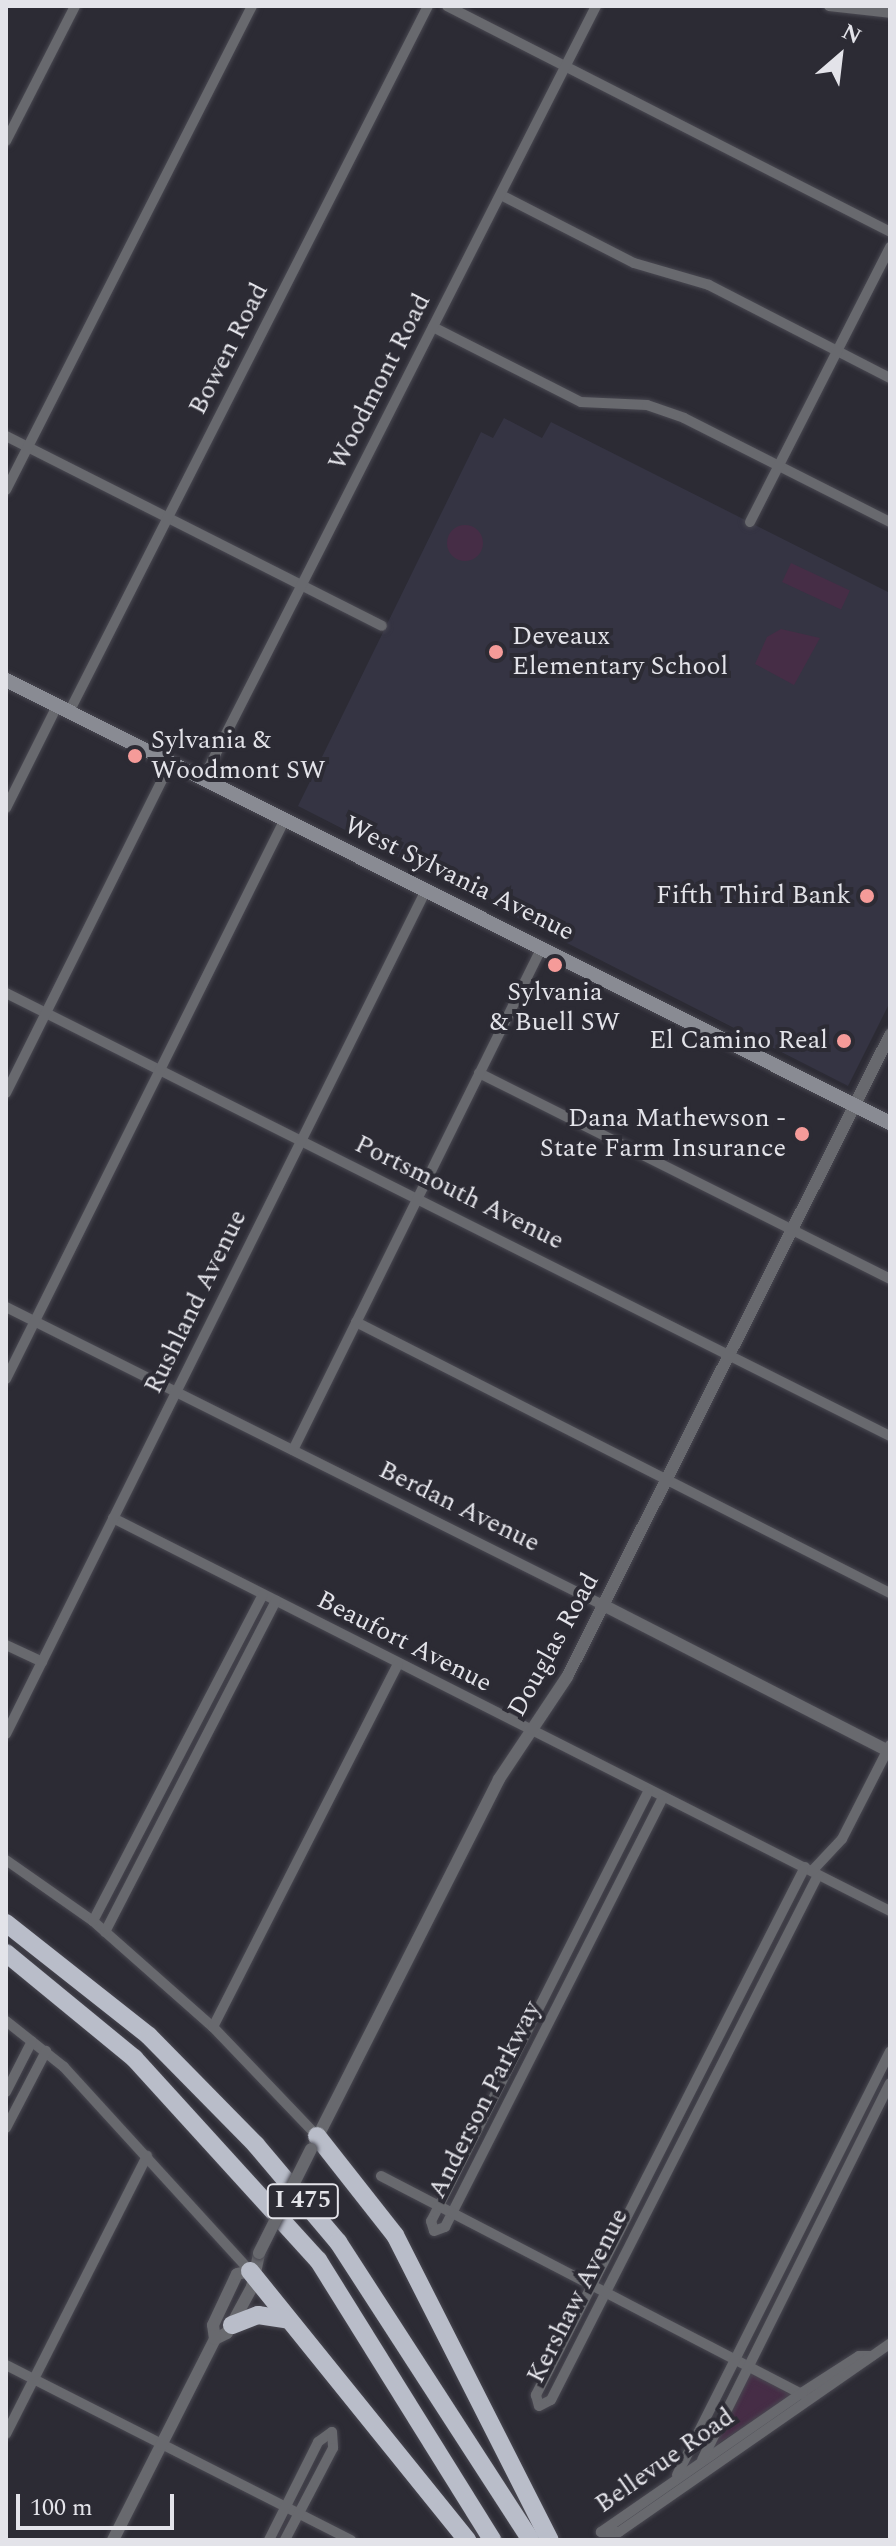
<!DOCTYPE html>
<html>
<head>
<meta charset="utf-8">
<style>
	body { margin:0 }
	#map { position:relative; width:896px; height:2546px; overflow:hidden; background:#2c2b34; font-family:Spectral,serif }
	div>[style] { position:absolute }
	.built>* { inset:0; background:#353443 }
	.green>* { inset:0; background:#462d46; transform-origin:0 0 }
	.round { border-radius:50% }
	.roads { filter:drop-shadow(0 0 2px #494851) drop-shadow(0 0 2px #494851) }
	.minor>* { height:10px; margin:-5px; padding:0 5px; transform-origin:5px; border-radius:5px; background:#68696e }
	.tertiary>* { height:12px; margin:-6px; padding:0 6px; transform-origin:6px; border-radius:6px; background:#68696e }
	.secondary>* { height:14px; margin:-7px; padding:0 7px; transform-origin:7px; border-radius:7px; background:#898b93 }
	.motorway>* { height:18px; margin:-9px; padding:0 9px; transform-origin:9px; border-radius:9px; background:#b9bdc9 }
	.bridges { filter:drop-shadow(0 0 2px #494851) drop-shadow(0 0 2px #494851) }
	.tertiary-bridge>* { height:12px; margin:-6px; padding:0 6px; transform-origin:6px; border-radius:6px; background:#68696e }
	.dots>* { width:22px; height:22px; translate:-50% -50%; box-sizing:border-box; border:4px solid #2c2b34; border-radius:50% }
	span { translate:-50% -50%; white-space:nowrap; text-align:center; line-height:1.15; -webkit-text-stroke:8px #2c2b34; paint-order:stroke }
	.shield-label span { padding:2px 6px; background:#2c2b34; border:2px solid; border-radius:6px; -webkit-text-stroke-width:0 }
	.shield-label { font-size:24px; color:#e3e3e9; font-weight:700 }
	.street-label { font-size:26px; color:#e3e3e9 }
	.poi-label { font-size:26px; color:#e3e3e9 }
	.left { translate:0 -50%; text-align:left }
	.right { translate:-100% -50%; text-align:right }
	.frame { position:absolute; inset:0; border:8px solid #e3e3e9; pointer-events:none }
	.north { position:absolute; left:800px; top:16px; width:80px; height:80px; -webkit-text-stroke:6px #2c2b34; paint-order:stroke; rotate:28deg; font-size:22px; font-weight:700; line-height:32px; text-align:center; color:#e3e3e9 }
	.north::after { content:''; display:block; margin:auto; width:28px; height:36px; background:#e3e3e9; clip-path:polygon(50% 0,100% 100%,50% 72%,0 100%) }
	.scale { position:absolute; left:16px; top:2494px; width:158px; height:36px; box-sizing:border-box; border:4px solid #e3e3e9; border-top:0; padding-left:10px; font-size:24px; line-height:28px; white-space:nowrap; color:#e3e3e9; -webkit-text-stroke:6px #2c2b34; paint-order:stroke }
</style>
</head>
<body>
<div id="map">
	<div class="built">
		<div style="clip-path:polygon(504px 418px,542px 438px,551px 422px,890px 593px,890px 1002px,848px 1086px,298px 806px,481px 432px,493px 438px)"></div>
	</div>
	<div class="green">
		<div class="round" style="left:447px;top:525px;width:36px;height:36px"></div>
		<div style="left:791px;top:563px;width:65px;height:21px;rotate:25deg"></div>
		<div style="clip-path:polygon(781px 629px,820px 638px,794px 685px,755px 664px,767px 637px)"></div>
		<div style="clip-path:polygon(748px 2369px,798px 2392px,716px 2445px,715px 2441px)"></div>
	</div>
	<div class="roads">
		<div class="minor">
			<div style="left:447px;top:6px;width:497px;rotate:27deg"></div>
			<div style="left:829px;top:6px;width:61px;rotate:6.5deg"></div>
			<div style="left:6px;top:141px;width:152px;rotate:-62.9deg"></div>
			<div style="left:501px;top:195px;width:149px;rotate:27.1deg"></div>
			<div style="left:634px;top:263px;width:78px;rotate:16.3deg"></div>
			<div style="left:709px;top:285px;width:203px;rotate:27.2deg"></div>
			<div style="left:433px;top:327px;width:166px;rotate:26.9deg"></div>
			<div style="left:581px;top:402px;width:66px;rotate:2.6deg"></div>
			<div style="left:647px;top:405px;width:39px;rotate:19deg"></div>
			<div style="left:684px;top:418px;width:231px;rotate:26.8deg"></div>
			<div style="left:6px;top:436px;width:421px;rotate:26.8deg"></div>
			<div style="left:6px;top:490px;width:543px;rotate:-63.06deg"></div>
			<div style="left:750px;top:522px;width:309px;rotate:-63deg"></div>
			<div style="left:69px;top:712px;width:792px;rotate:-63.05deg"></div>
			<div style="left:203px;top:779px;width:867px;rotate:-63.05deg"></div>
			<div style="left:6px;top:808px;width:114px;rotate:-63.4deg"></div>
			<div style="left:6px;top:993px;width:989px;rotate:26.62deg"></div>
			<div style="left:479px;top:1073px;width:460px;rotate:26.6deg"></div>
			<div style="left:6px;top:1093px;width:370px;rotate:-63.5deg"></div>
			<div style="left:6px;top:1307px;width:667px;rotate:26.53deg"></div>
			<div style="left:356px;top:1322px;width:599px;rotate:26.91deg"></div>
			<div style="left:6px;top:1379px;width:626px;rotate:-63.52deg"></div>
			<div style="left:293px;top:1450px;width:561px;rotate:-63.66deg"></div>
			<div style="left:113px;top:1518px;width:871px;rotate:26.83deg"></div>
			<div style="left:6px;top:1645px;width:40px;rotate:25deg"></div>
			<div style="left:6px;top:1734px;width:943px;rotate:-63.54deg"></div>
			<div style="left:648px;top:1792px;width:481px;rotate:116.8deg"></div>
			<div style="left:431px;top:2221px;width:10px;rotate:73deg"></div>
			<div style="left:434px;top:2231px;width:12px;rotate:-20deg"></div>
			<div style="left:445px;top:2227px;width:480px;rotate:-63.1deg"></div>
			<div style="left:6px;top:1860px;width:106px;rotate:35deg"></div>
			<div style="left:93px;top:1921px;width:160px;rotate:41.5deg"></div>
			<div style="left:213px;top:2027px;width:151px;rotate:46.3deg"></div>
			<div style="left:805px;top:1867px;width:593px;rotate:117deg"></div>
			<div style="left:536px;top:2395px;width:11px;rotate:75deg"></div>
			<div style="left:539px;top:2406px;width:13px;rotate:-27deg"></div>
			<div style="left:551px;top:2400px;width:589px;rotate:-63.04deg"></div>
			<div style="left:812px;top:1871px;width:44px;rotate:-46.8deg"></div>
			<div style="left:842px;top:1839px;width:106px;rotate:-62.9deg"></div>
			<div style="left:93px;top:1921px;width:368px;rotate:-62.5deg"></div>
			<div style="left:105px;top:1932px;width:373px;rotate:-62.7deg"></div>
			<div style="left:6px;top:2021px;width:74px;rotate:38.4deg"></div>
			<div style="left:64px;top:2067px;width:276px;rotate:47.6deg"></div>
			<div style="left:213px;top:2027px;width:407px;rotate:-63deg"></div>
			<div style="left:6px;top:2092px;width:57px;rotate:-63deg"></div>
			<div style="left:6px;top:2128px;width:87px;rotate:-62.5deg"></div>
			<div style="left:381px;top:2176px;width:478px;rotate:27.4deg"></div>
			<div style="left:872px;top:2356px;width:13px;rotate:180deg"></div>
			<div style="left:859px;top:2356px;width:67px;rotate:147.3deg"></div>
			<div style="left:803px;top:2392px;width:246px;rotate:145.3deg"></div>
			<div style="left:601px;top:2532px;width:18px"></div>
			<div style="left:619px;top:2532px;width:330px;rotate:-34.8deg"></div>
			<div style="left:6px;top:2365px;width:387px;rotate:26.9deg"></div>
			<div style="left:6px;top:2434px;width:312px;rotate:-63.1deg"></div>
			<div style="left:702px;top:2460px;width:421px;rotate:-63.5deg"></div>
			<div style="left:677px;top:2475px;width:474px;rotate:-63.3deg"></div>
			<div style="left:269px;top:2540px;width:110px;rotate:-63.4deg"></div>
			<div style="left:318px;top:2442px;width:17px;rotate:-36deg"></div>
			<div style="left:332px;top:2432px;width:16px;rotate:86deg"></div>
			<div style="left:333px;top:2448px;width:104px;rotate:117.6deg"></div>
		</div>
		<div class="tertiary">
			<div style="left:603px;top:1605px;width:322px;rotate:27.1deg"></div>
			<div style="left:315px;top:2142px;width:407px;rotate:-63.1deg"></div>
			<div style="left:499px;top:1779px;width:123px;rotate:-56.3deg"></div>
			<div style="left:567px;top:1677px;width:719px;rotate:-63.29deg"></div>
			<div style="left:215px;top:2339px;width:13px;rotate:-27deg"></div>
			<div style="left:227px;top:2333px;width:52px;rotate:-61.5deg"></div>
			<div style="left:252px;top:2287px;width:35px;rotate:-78deg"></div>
			<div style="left:113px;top:2540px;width:225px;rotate:-63.1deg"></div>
			<div style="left:215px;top:2339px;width:14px;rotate:-98deg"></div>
			<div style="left:213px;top:2325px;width:56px;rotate:-64.8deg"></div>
			<div style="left:237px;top:2274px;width:13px;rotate:-13deg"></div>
		</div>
		<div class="secondary">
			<div style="left:6px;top:680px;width:989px;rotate:26.62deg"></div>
		</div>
		<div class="motorway">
			<div style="left:6px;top:1923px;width:182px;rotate:38.3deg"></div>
			<div style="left:149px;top:2036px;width:153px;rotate:45.5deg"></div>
			<div style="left:256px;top:2145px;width:127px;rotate:49.8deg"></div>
			<div style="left:338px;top:2242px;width:355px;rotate:57.1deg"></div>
			<div style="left:6px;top:1953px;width:166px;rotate:39.4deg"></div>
			<div style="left:134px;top:2058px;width:273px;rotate:47.7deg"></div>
			<div style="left:318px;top:2260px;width:330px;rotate:58.1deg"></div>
			<div style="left:317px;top:2136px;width:126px;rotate:51.8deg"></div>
			<div style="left:395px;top:2235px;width:342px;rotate:63.1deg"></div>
			<div style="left:250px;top:2271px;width:346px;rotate:51.1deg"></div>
			<div style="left:232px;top:2325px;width:28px;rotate:-21deg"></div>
			<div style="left:258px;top:2315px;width:30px;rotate:9deg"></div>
		</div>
	</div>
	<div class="bridges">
		<div class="tertiary-bridge">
			<div style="left:259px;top:2253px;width:116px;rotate:-63.4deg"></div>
		</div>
	</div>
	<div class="dots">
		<div style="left:496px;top:652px;background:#f59b99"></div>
		<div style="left:135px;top:756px;background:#f59b99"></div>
		<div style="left:867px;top:896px;background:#f59b99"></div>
		<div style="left:555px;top:965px;background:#f59b99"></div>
		<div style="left:844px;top:1041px;background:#f59b99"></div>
		<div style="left:802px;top:1134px;background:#f59b99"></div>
	</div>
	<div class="shield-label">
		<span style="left:303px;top:2201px">I 475</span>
	</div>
	<div class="street-label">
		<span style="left:229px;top:349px;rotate:-63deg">Bowen Road</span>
		<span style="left:380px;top:382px;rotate:-63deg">Woodmont Road</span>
		<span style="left:459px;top:879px;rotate:26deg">West Sylvania Avenue</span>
		<span style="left:459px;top:1193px;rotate:26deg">Portsmouth Avenue</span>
		<span style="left:196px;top:1302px;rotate:-64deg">Rushland Avenue</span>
		<span style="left:459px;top:1507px;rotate:26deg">Berdan Avenue</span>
		<span style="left:404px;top:1642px;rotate:27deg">Beaufort Avenue</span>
		<span style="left:554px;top:1645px;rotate:-61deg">Douglas Road</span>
		<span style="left:485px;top:2100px;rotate:-63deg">Anderson Parkway</span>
		<span style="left:578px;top:2296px;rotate:-63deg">Kershaw Avenue</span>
		<span style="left:665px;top:2461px;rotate:-35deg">Bellevue Road</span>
	</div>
	<div class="poi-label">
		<span class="left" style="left:512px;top:652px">Deveaux<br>Elementary School</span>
		<span class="left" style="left:151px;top:756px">Sylvania &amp;<br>Woodmont SW</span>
		<span class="right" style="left:851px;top:896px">Fifth Third Bank</span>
		<span style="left:555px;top:1008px">Sylvania<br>&amp; Buell SW</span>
		<span class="right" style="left:828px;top:1041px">El Camino Real</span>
		<span class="right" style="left:786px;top:1134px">Dana Mathewson -<br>State Farm Insurance</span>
	</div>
	<div class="frame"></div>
	<div class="north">N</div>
	<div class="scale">100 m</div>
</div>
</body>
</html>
